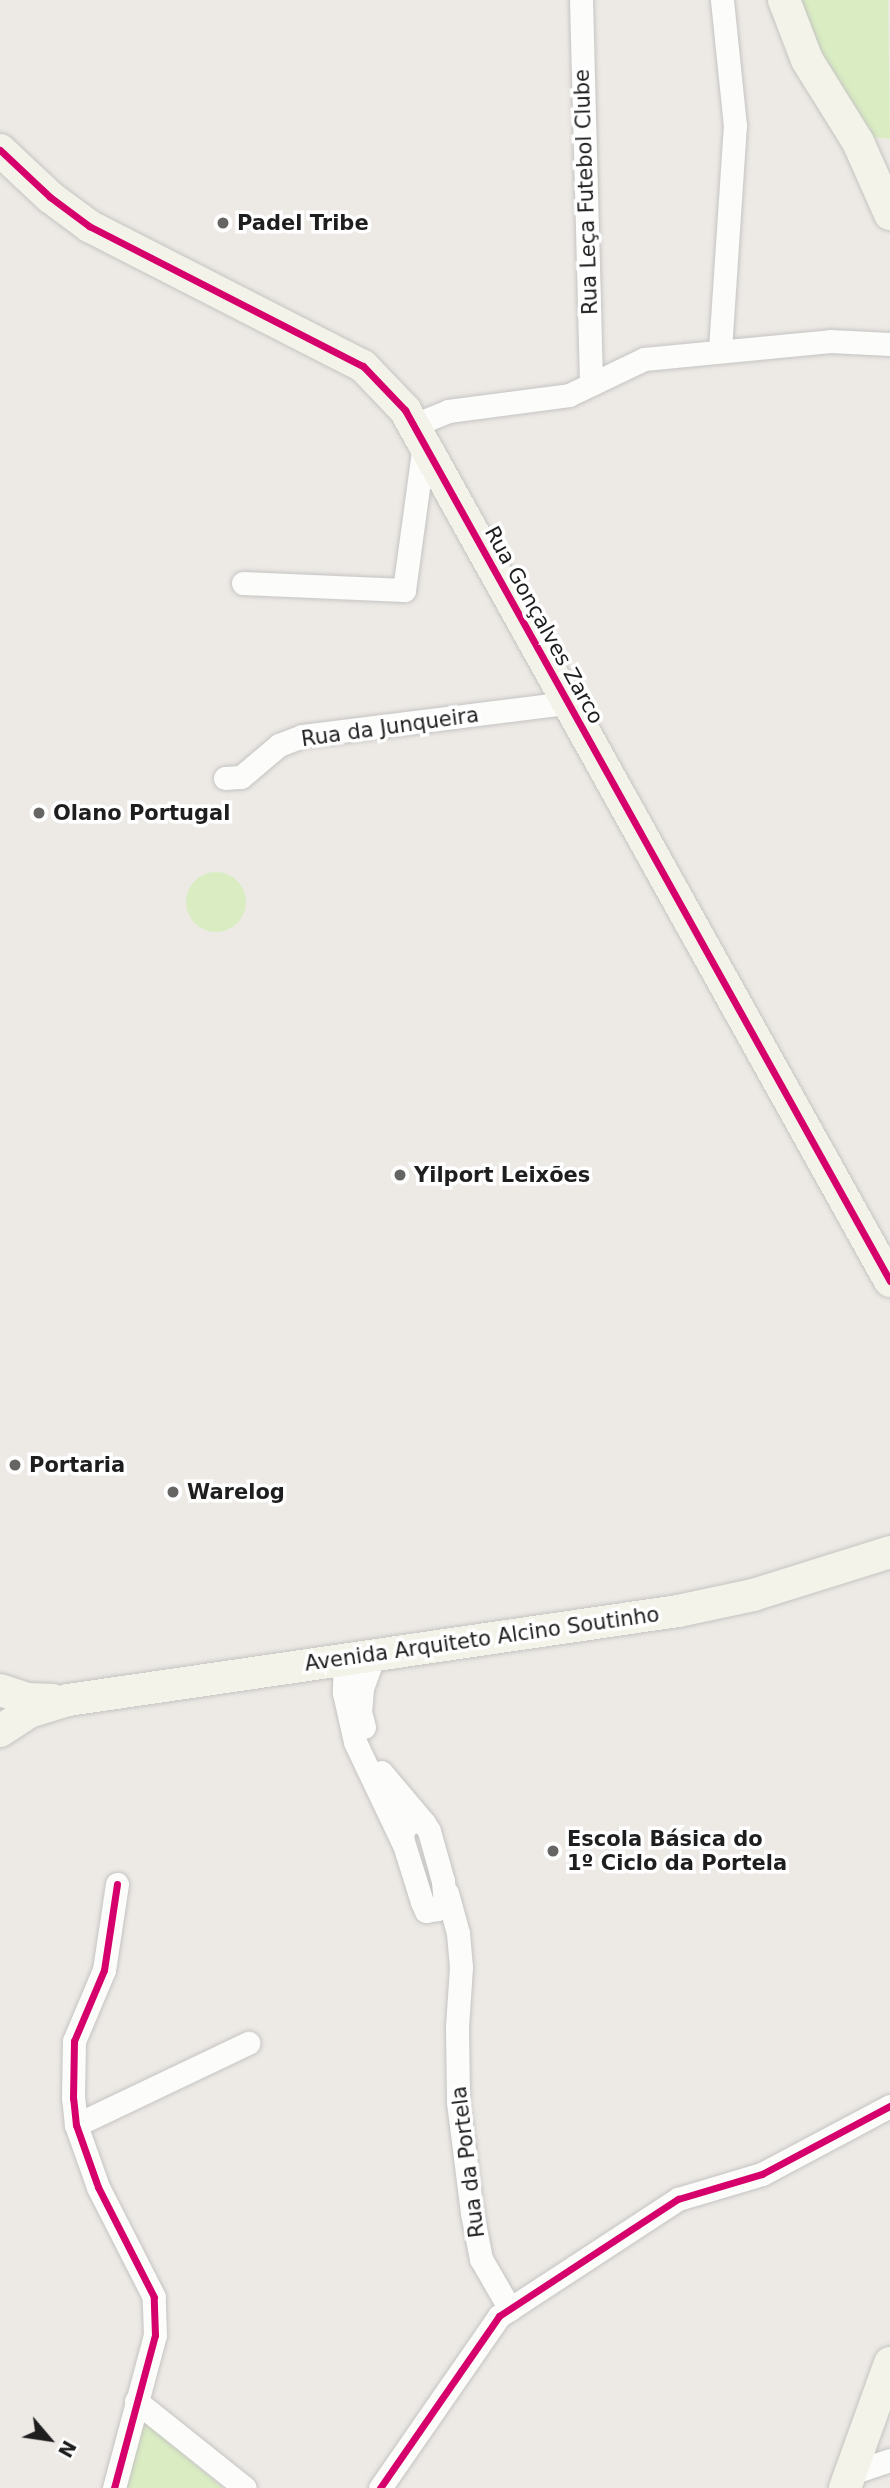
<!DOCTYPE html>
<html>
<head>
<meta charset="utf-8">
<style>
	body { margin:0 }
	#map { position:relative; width:890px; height:2488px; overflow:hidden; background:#edeae6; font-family:"DejaVu Sans",sans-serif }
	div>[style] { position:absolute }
	.grass>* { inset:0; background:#d9ecc2 }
	.round { border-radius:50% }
	.roads { filter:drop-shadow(0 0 2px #c5c4c2) drop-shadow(0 0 2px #c5c4c2) }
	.street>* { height:23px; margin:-11.5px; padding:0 11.5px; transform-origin:11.5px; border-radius:11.5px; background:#fcfcfb }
	.secondary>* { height:32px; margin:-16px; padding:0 16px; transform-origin:16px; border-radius:16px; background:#f3f3e9 }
	.cycleway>* { height:7px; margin:-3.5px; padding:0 3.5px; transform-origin:3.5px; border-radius:3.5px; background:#d6006c }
	.dots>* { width:19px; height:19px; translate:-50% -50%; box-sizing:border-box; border:4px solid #fff; border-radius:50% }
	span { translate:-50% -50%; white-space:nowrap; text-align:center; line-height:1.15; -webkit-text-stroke:7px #fff; paint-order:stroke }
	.street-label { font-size:21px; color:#1e1e1e }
	.poi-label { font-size:21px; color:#1e1e1e; font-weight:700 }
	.left { translate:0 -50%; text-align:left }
	.north { position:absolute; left:14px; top:2404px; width:70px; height:70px; -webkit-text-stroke:5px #fff; paint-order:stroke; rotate:119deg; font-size:19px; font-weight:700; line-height:28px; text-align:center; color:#1e1e1e }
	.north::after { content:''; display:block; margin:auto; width:24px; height:32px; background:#1e1e1e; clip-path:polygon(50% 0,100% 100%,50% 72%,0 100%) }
</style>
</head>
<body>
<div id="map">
	<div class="grass">
		<div style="clip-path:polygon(797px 0,888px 0,890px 139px,873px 137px,862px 125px,831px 74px)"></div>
		<div class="round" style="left:186px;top:872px;width:60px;height:60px"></div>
		<div style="clip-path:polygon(142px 2419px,223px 2488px,124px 2488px)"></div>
	</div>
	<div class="roads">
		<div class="street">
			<div style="left:581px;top:0;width:384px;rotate:88.5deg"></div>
			<div style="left:720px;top:350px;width:225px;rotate:-86.2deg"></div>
			<div style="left:735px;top:126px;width:127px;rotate:-95.9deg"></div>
			<div style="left:414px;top:425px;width:37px;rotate:-22deg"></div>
			<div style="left:448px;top:411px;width:122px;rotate:-7.5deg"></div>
			<div style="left:569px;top:395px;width:83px;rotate:-25.6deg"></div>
			<div style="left:644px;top:359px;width:187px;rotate:-5.5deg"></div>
			<div style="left:830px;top:341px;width:60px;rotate:2.9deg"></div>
			<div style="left:243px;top:583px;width:161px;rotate:2.5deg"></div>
			<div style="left:404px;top:590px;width:147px;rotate:-82.2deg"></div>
			<div style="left:225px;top:778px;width:16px;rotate:-4deg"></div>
			<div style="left:241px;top:777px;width:50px;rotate:-40.1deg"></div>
			<div style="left:279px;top:745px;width:25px;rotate:-21deg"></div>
			<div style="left:302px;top:736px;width:266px;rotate:-7.1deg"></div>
			<div style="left:345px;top:1659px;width:34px;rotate:92deg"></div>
			<div style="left:344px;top:1693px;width:50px;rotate:77.3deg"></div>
			<div style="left:355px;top:1742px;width:112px;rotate:64.6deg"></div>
			<div style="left:364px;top:1727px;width:16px;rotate:-105deg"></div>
			<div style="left:360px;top:1712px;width:24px;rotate:-85deg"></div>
			<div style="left:362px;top:1688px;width:35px;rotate:-70deg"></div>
			<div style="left:381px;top:1772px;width:67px;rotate:49.9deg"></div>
			<div style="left:413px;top:1821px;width:11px;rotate:10deg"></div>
			<div style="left:424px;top:1823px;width:9px;rotate:58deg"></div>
			<div style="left:429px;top:1831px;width:52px;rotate:74.4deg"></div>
			<div style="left:443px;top:1881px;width:21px;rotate:85deg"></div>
			<div style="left:445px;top:1902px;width:11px;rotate:139deg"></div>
			<div style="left:437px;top:1909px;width:11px;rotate:170deg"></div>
			<div style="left:426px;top:1911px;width:10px;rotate:-114deg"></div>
			<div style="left:422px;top:1902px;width:67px;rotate:-107.4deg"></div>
			<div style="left:402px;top:1838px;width:11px;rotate:-80deg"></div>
			<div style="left:404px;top:1827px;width:11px;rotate:-34deg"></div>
			<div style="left:447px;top:1893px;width:41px;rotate:74.6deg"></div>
			<div style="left:458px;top:1933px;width:34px;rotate:85deg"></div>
			<div style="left:461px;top:1967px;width:60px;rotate:93.8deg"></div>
			<div style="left:457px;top:2027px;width:75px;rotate:89.2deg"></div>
			<div style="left:458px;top:2102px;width:112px;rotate:82.8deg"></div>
			<div style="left:472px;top:2213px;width:47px;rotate:78.9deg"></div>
			<div style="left:481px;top:2259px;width:58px;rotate:59.9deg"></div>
			<div style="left:76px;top:2125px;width:191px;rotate:-25.5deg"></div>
			<div style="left:136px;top:2401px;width:139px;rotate:38.6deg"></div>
			<div style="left:848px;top:2474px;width:44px;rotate:-18.4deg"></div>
			<div style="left:114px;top:2488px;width:158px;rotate:-75deg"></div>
			<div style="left:155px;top:2335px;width:38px;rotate:-92deg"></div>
			<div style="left:154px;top:2297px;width:123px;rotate:-117deg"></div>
			<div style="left:98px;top:2187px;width:66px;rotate:-109.5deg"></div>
			<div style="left:76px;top:2125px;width:27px;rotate:-96deg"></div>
			<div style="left:73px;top:2098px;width:57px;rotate:-89deg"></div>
			<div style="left:74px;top:2041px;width:77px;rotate:-67.1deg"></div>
			<div style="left:104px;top:1970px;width:87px;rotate:-81.4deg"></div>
			<div style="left:380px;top:2488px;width:209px;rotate:-55.3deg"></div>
			<div style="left:499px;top:2316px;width:214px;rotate:-33.2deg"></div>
			<div style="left:678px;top:2199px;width:88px;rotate:-16.6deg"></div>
			<div style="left:762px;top:2174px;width:145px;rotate:-28deg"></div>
		</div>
		<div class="secondary">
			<div style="left:784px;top:0;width:64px;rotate:69deg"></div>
			<div style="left:807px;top:60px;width:97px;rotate:58.1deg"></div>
			<div style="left:858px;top:142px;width:79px;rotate:66deg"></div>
			<div style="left:0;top:150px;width:69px;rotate:43.2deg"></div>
			<div style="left:50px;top:197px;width:49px;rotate:36.6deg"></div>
			<div style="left:89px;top:226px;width:308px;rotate:27.1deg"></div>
			<div style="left:363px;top:366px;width:61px;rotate:46.3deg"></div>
			<div style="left:405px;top:410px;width:997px;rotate:60.89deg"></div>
			<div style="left:0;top:1690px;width:28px;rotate:18deg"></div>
			<div style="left:27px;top:1699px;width:26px;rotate:2deg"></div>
			<div style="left:0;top:1731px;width:35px;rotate:-33deg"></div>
			<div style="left:29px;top:1712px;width:41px;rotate:-17.1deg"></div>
			<div style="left:68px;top:1700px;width:616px;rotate:-8.3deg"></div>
			<div style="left:678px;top:1611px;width:77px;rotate:-12deg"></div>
			<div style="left:753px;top:1595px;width:144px;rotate:-17.4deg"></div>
			<div style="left:845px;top:2488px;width:133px;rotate:-70.2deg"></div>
		</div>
	</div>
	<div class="cycleway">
		<div style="left:0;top:150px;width:69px;rotate:43.2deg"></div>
		<div style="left:50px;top:197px;width:49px;rotate:36.6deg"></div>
		<div style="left:89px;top:226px;width:308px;rotate:27.1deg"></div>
		<div style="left:363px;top:366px;width:61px;rotate:46.3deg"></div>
		<div style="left:405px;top:410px;width:997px;rotate:60.89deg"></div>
		<div style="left:114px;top:2488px;width:158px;rotate:-75deg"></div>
		<div style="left:155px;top:2335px;width:38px;rotate:-92deg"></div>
		<div style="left:154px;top:2297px;width:123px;rotate:-117deg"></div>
		<div style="left:98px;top:2187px;width:66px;rotate:-109.5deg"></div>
		<div style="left:76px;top:2125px;width:27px;rotate:-96deg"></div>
		<div style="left:73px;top:2098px;width:57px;rotate:-89deg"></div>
		<div style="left:74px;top:2041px;width:77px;rotate:-67.1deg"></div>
		<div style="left:104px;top:1970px;width:87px;rotate:-81.4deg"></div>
		<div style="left:380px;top:2488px;width:209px;rotate:-55.3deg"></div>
		<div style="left:499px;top:2316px;width:214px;rotate:-33.2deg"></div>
		<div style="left:678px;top:2199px;width:88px;rotate:-16.6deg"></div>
		<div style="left:762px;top:2174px;width:145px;rotate:-28deg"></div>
	</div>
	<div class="dots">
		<div style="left:223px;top:223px;background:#666564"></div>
		<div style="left:39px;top:813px;background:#666564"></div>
		<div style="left:400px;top:1175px;background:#666564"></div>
		<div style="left:15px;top:1465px;background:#666564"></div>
		<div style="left:173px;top:1492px;background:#666564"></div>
		<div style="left:553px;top:1851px;background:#666564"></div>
	</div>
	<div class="street-label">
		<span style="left:586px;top:192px;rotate:-92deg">Rua Leça Futebol Clube</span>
		<span style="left:544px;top:625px;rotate:61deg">Rua Gonçalves Zarco</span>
		<span style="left:390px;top:727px;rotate:-8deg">Rua da Junqueira</span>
		<span style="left:482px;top:1639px;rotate:-8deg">Avenida Arquiteto Alcino Soutinho</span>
		<span style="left:468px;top:2162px;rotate:-97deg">Rua da Portela</span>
	</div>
	<div class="poi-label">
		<span class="left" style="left:237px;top:223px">Padel Tribe</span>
		<span class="left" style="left:53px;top:813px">Olano Portugal</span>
		<span class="left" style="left:414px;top:1175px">Yilport Leixões</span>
		<span class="left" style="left:29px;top:1465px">Portaria</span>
		<span class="left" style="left:187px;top:1492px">Warelog</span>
		<span class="left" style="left:567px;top:1851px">Escola Básica do<br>1º Ciclo da Portela</span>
	</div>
	<div class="north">N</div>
</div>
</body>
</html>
